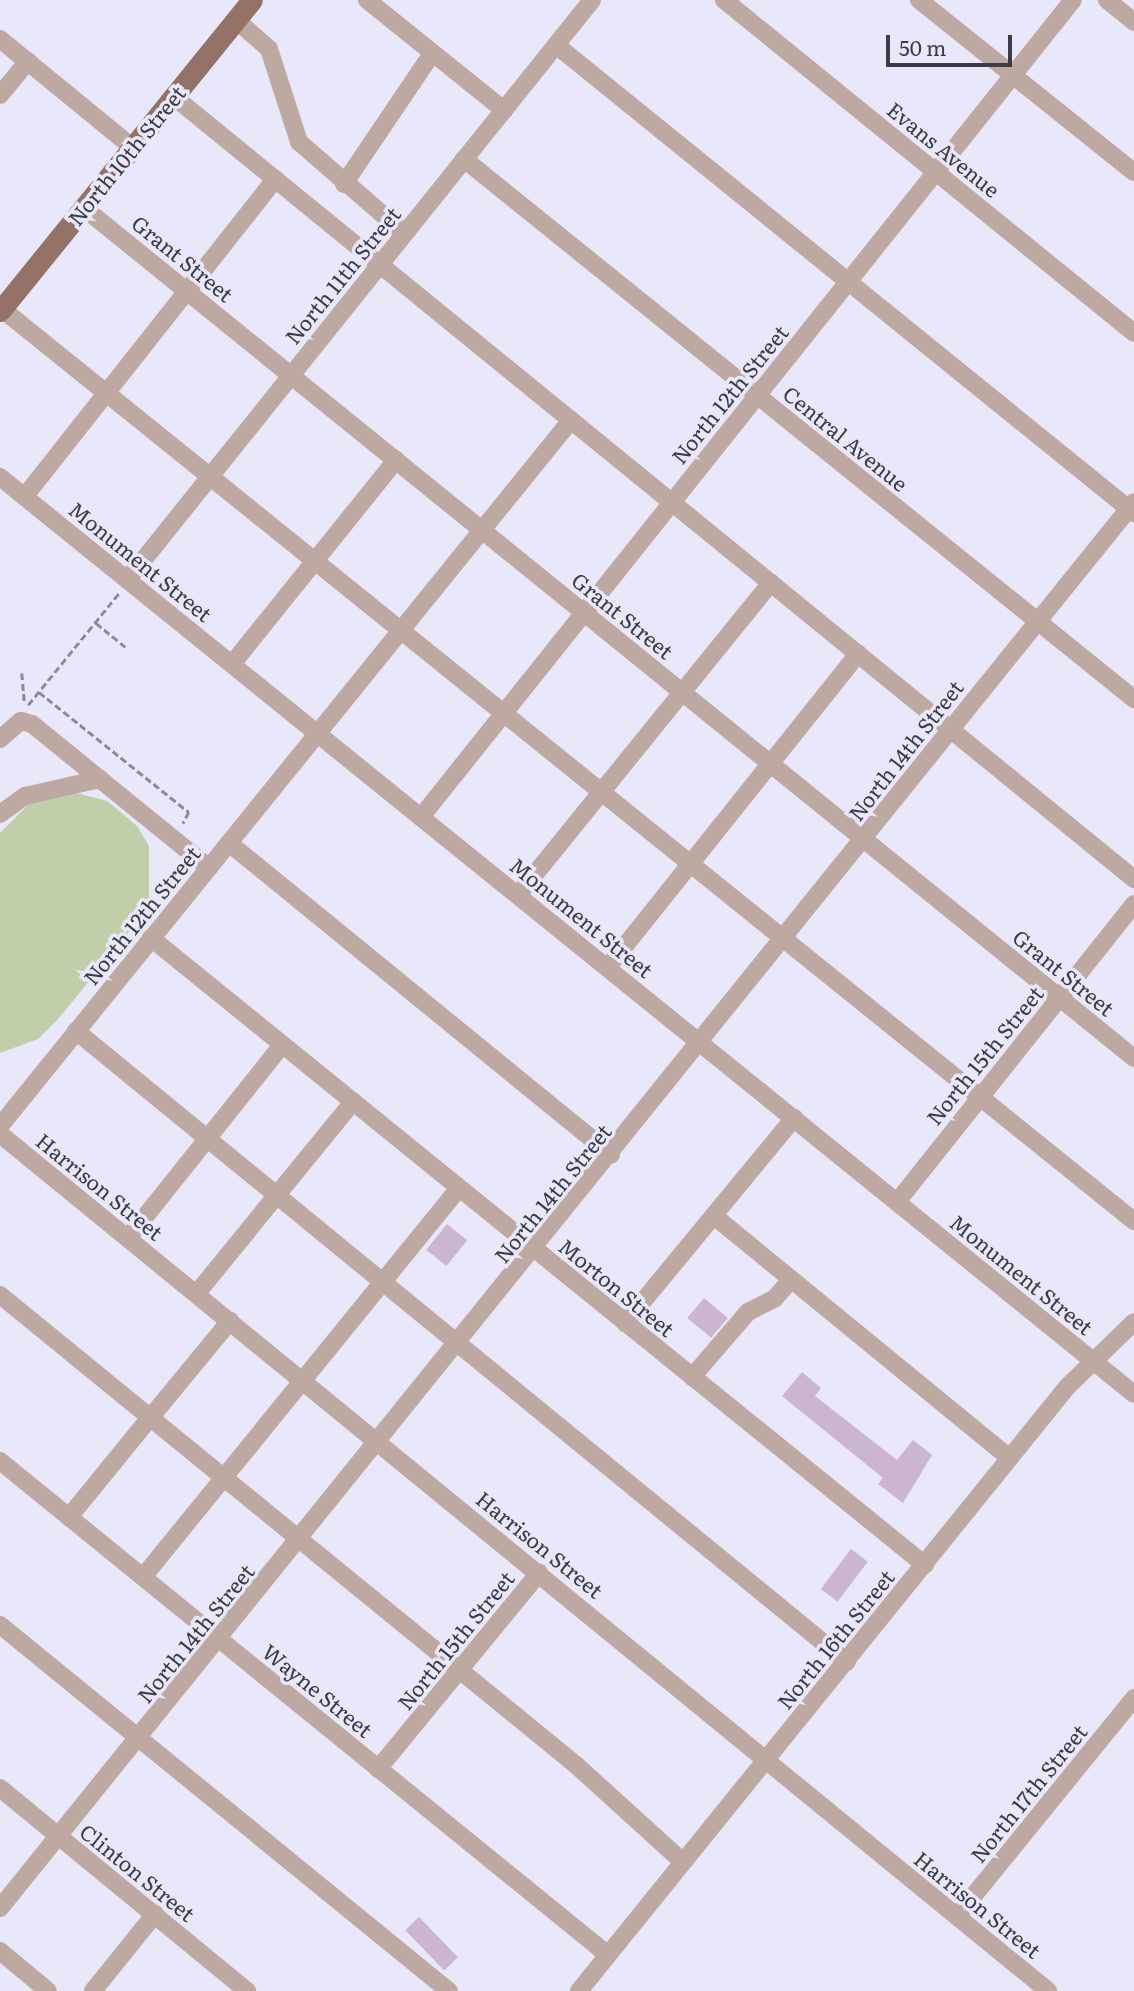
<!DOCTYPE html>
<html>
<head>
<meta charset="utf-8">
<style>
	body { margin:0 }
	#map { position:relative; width:1134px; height:1991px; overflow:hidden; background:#e9e7fa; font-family:Literata,serif }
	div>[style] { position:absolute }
	.green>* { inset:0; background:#c0cea9 }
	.building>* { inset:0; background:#ccb5ce; transform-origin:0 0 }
	.path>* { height:2.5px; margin-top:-1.25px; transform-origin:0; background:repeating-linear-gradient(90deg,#8c8a9a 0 7px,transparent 0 10.5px) }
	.minor>* { height:18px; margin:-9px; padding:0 9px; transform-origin:9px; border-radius:9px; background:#bda9a2 }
	.major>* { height:21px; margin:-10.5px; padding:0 10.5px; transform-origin:10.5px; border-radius:10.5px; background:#957267 }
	span { translate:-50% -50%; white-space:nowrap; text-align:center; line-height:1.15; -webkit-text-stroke:7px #e9e7fa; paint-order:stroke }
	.street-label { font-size:21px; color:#3c3b48 }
	.scale { position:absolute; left:886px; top:35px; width:126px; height:32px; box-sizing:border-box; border:4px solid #3c3b48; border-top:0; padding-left:9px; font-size:21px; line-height:24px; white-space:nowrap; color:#3c3b48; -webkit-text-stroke:5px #e9e7fa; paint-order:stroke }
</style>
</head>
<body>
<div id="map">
	<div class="green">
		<div style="clip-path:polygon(73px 792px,107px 801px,137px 826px,149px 846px,149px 898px,142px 916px,59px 1018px,38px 1039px,0 1053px,0 833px,32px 801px)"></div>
	</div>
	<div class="building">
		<div style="left:447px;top:1224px;width:26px;height:33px;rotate:39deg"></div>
		<div style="left:704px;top:1298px;width:31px;height:26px;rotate:40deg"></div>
		<div style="clip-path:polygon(802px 1372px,821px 1388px,815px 1396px,897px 1460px,913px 1440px,932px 1455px,903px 1503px,878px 1484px,883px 1478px,782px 1396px)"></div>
		<div style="left:851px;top:1549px;width:21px;height:50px;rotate:37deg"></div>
		<div style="left:419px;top:1917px;width:56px;height:19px;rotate:46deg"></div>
	</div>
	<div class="path">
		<div style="left:96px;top:623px;width:38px;rotate:39deg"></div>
		<div style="left:22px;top:673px;width:32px;rotate:85deg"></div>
		<div style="left:39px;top:692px;width:192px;rotate:38.7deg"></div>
		<div style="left:189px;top:812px;width:13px;rotate:117deg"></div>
		<div style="left:28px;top:705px;width:144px;rotate:-50.9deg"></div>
	</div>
	<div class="minor">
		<div style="left:367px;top:0;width:176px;rotate:38.8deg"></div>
		<div style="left:724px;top:0;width:528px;rotate:39.08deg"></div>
		<div style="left:919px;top:0;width:275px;rotate:38.7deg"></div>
		<div style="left:1107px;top:0;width:35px;rotate:39deg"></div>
		<div style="left:236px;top:20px;width:44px;rotate:41.3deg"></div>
		<div style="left:269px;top:49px;width:98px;rotate:72.1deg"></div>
		<div style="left:299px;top:142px;width:139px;rotate:40.9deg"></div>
		<div style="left:0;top:39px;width:171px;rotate:39.3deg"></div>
		<div style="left:556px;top:45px;width:744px;rotate:39deg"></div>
		<div style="left:0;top:95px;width:44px;rotate:-50.5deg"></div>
		<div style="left:173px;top:96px;width:1240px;rotate:39.17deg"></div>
		<div style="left:464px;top:159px;width:861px;rotate:38.87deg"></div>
		<div style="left:344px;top:184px;width:156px;rotate:-56deg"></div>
		<div style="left:84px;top:208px;width:1351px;rotate:38.99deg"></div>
		<div style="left:2px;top:309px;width:1454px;rotate:38.86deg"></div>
		<div style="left:0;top:477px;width:1458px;rotate:38.96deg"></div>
		<div style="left:25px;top:496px;width:404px;rotate:-51.7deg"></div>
		<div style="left:128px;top:579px;width:742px;rotate:-51.29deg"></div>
		<div style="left:232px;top:664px;width:262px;rotate:-51.2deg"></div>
		<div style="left:0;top:739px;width:28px;rotate:-41deg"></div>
		<div style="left:21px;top:721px;width:11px;rotate:15deg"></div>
		<div style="left:32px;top:724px;width:228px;rotate:39.1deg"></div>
		<div style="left:0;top:814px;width:31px;rotate:-36deg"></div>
		<div style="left:25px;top:796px;width:77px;rotate:-12.8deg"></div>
		<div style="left:421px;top:817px;width:1045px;rotate:-51.41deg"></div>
		<div style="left:229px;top:843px;width:493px;rotate:39.2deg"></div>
		<div style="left:518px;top:895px;width:402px;rotate:-51deg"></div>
		<div style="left:151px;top:938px;width:996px;rotate:39.01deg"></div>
		<div style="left:608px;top:967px;width:401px;rotate:-51.4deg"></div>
		<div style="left:76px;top:1031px;width:996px;rotate:39.3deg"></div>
		<div style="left:0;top:1126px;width:908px;rotate:-51.03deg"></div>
		<div style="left:0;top:1134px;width:1354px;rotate:39.27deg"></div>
		<div style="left:897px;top:1202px;width:381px;rotate:-51.5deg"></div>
		<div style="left:714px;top:1216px;width:382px;rotate:39.3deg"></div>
		<div style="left:128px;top:1238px;width:247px;rotate:-51.4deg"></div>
		<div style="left:197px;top:1293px;width:247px;rotate:-50.8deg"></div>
		<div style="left:0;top:1295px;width:743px;rotate:39.21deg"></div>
		<div style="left:576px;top:1765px;width:144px;rotate:42.2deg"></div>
		<div style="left:625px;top:1323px;width:266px;rotate:-50.5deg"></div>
		<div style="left:692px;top:1377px;width:86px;rotate:-49.3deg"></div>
		<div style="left:748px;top:1312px;width:30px;rotate:-27deg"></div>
		<div style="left:775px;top:1298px;width:23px;rotate:-49deg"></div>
		<div style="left:150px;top:1418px;width:126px;rotate:-50.5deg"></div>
		<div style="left:0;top:1461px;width:783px;rotate:39.09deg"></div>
		<div style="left:69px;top:1517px;width:119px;rotate:-50.8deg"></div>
		<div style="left:143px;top:1577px;width:501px;rotate:-50.91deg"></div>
		<div style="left:0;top:1625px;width:579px;rotate:39.19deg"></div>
		<div style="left:378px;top:1769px;width:254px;rotate:-50.6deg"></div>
		<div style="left:0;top:1788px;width:320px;rotate:39.4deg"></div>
		<div style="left:0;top:1908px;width:1806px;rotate:-51.11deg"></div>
		<div style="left:957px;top:1916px;width:281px;rotate:-50.9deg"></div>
		<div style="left:0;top:1951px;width:62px;rotate:39.8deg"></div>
		<div style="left:93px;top:1991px;width:99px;rotate:-51.2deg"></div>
		<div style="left:579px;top:1991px;width:777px;rotate:-51.06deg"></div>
		<div style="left:1067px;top:1387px;width:93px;rotate:-44.1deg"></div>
	</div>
	<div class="major">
		<div style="left:0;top:311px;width:400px;rotate:-51deg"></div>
	</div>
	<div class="street-label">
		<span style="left:944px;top:149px;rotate:39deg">Evans Avenue</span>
		<span style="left:126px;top:155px;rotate:-51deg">North 10th Street</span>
		<span style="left:183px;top:258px;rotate:39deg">Grant Street</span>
		<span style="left:342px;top:275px;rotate:-51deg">North 11th Street</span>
		<span style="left:729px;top:394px;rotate:-51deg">North 12th Street</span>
		<span style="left:846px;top:438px;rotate:39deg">Central Avenue</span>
		<span style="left:141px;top:561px;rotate:39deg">Monument Street</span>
		<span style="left:623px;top:615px;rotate:39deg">Grant Street</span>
		<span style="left:905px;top:750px;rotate:-52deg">North 14th Street</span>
		<span style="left:141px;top:915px;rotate:-51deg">North 12th Street</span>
		<span style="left:582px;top:917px;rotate:39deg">Monument Street</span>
		<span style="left:1064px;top:972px;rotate:39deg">Grant Street</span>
		<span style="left:984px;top:1055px;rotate:-51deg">North 15th Street</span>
		<span style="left:100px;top:1186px;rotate:39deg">Harrison Street</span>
		<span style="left:552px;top:1193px;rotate:-51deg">North 14th Street</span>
		<span style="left:1022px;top:1274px;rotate:39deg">Monument Street</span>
		<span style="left:617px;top:1287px;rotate:39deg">Morton Street</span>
		<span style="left:540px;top:1544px;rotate:39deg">Harrison Street</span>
		<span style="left:195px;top:1633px;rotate:-51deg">North 14th Street</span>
		<span style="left:835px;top:1639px;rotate:-51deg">North 16th Street</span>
		<span style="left:455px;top:1640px;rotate:-51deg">North 15th Street</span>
		<span style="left:318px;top:1690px;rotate:39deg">Wayne Street</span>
		<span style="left:1028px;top:1793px;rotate:-51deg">North 17th Street</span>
		<span style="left:138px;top:1872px;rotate:39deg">Clinton Street</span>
		<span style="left:978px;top:1904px;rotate:39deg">Harrison Street</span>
	</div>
	<div class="scale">50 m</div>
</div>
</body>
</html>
